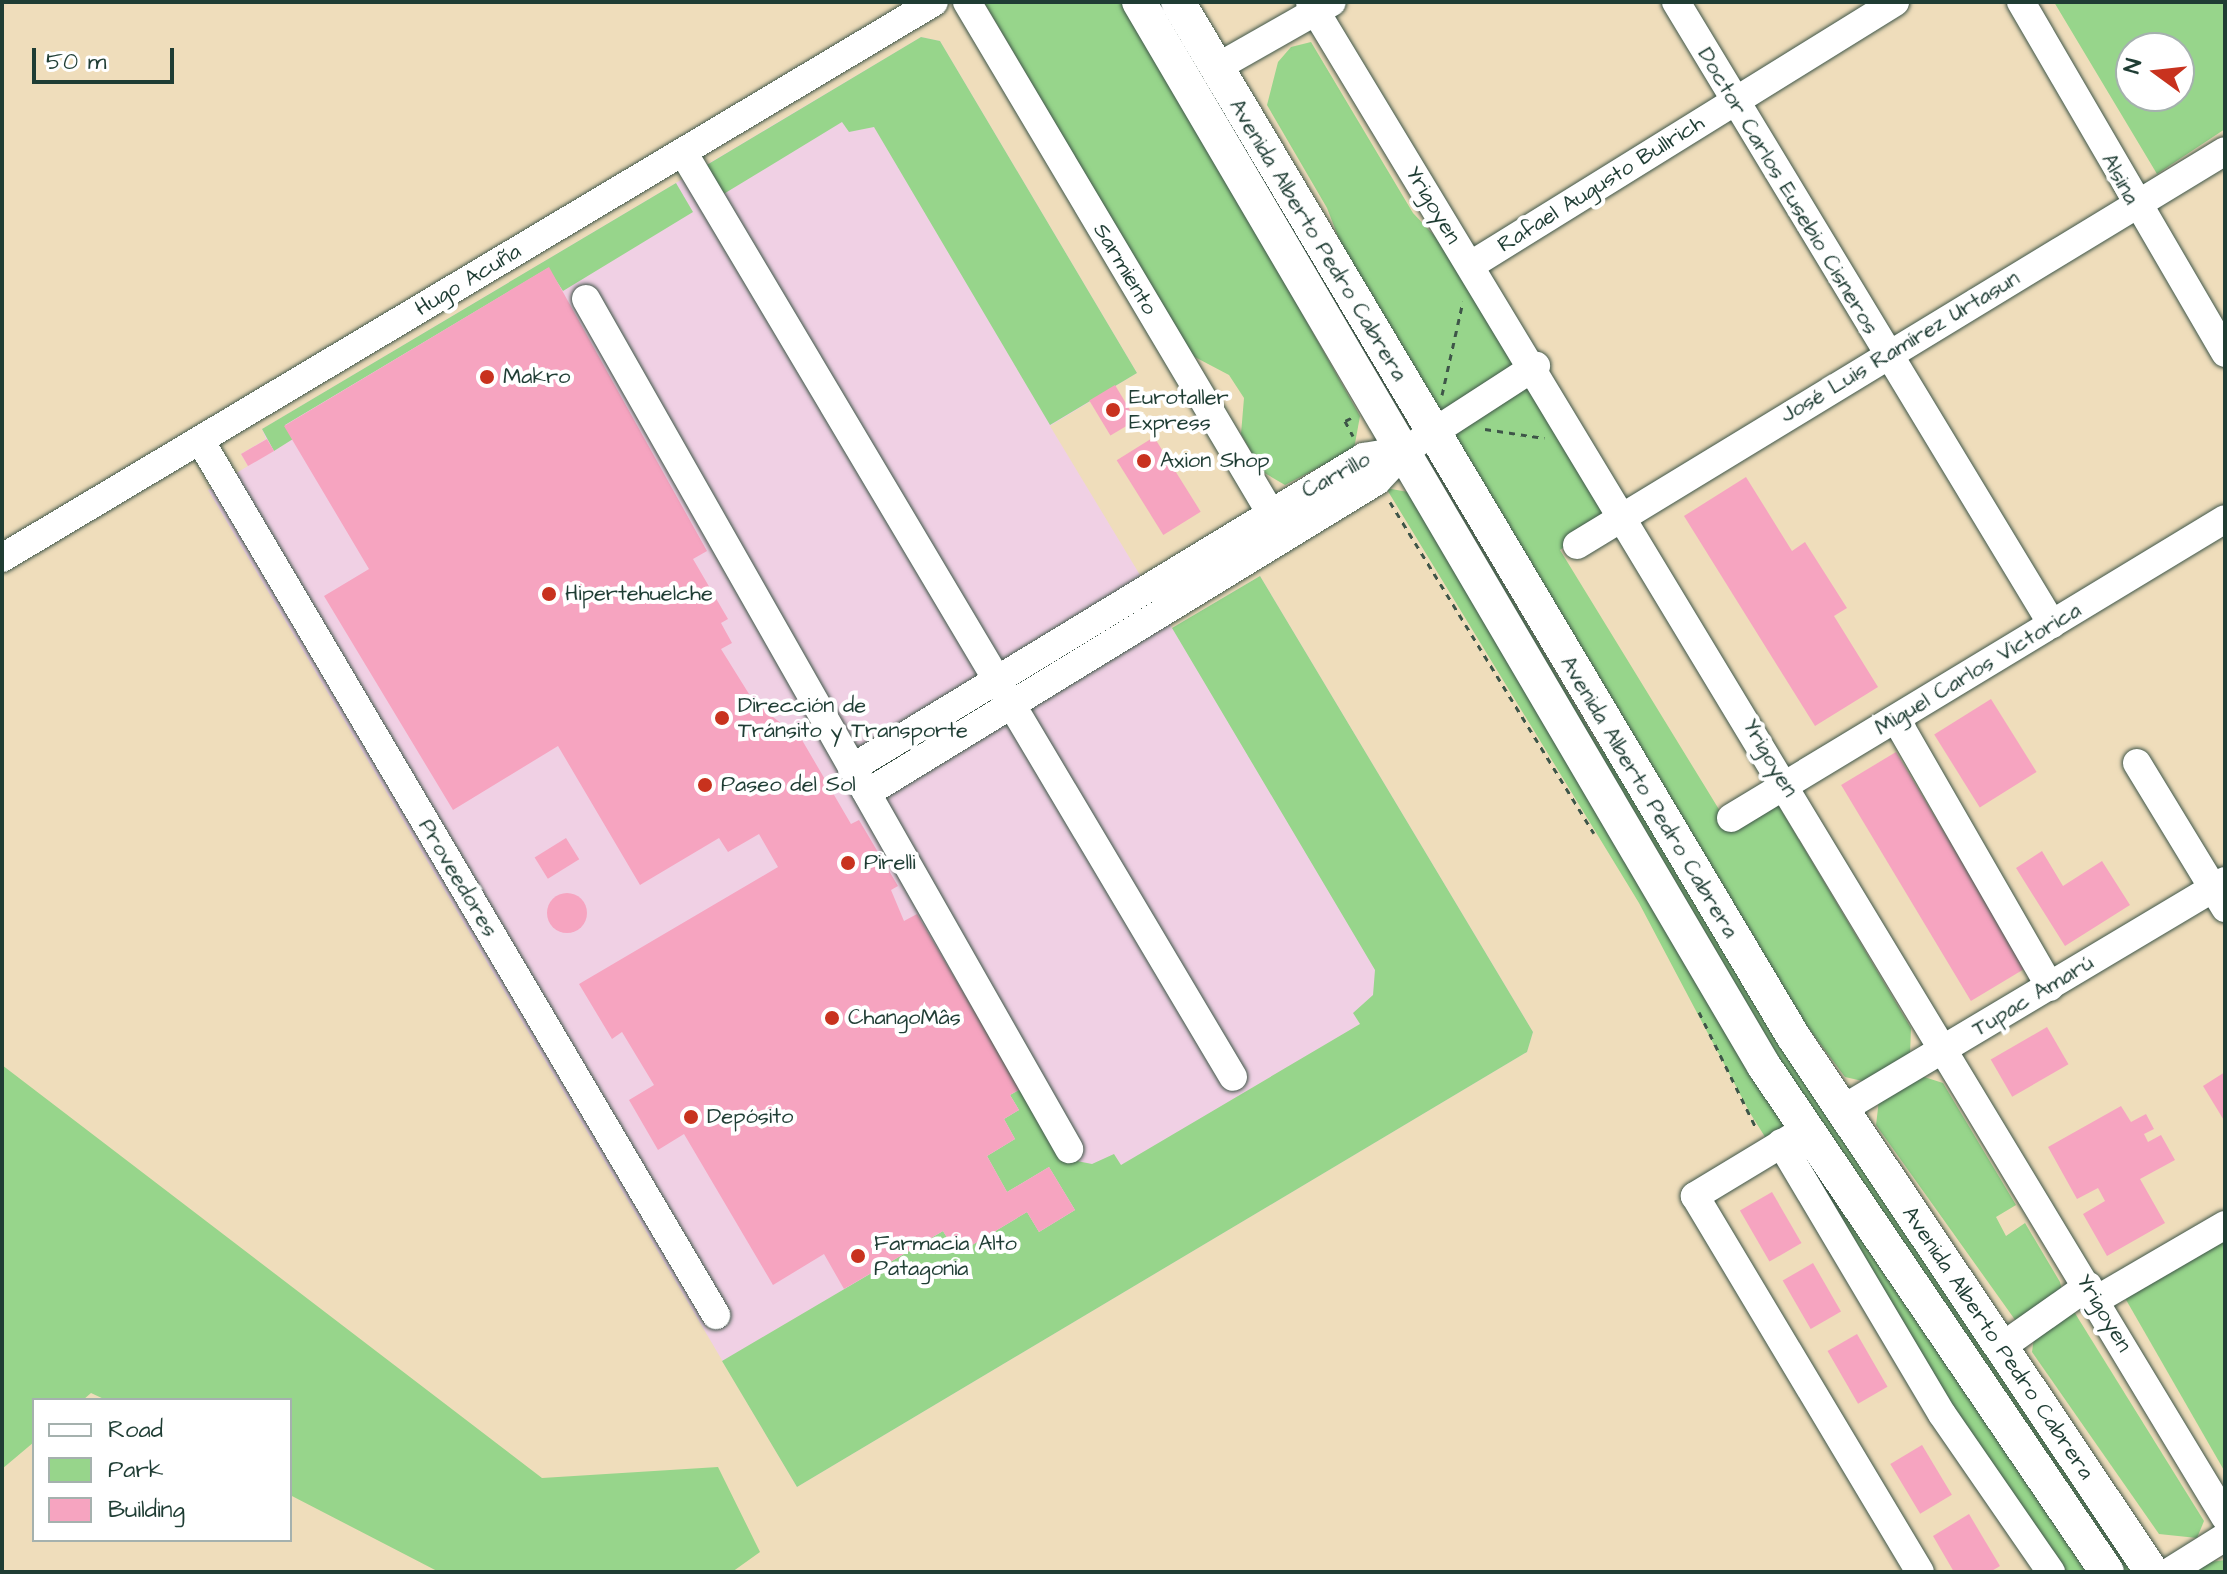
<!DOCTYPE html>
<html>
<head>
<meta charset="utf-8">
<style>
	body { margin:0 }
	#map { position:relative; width:2227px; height:1574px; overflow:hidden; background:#efddbb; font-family:"Architects Daughter",sans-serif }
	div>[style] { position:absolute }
	.built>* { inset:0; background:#f0d0e4 }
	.green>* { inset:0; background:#97d58b }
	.building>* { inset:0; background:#f6a4c0; transform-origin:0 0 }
	.round { border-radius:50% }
	.path>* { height:3px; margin-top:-1.5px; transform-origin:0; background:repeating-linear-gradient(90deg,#3e5548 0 6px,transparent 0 12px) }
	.roads { filter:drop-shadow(0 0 2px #3e5548) drop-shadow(0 0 2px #3e5548) }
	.minor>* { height:28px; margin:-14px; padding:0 14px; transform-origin:14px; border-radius:14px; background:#fff }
	.major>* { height:34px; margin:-17px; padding:0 17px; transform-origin:17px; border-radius:17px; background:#fff }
	.dots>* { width:22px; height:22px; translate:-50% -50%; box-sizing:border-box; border:4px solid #fff; border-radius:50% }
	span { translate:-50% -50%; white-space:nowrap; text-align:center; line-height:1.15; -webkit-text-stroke:8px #fff; paint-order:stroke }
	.street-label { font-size:22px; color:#1f3d34 }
	.poi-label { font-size:22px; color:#1f3d34 }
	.left { translate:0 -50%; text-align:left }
	.frame { position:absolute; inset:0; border:4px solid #1f3d34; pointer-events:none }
	.legend { position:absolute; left:32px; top:1398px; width:260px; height:144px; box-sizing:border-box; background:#fff; border:2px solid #a5b1ae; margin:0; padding:10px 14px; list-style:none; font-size:24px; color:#1f3d34 }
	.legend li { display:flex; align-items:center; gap:16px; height:40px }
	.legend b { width:40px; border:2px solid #a5b1ae }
	.north { position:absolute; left:2115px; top:32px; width:80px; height:80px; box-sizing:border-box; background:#fff; border:2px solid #a5b1ae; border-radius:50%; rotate:285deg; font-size:22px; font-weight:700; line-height:32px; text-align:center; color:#1f3d34 }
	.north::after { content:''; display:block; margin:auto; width:28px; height:36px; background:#c8321e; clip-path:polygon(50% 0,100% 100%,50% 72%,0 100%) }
	.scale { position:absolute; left:32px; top:48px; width:142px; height:36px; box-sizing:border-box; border:4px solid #1f3d34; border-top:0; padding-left:10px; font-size:24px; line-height:28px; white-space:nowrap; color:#1f3d34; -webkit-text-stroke:6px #fff; paint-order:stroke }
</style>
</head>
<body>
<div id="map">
	<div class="built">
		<div style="clip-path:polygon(921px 37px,940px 41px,1137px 373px,1050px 426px,1172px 628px,1260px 576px,1533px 1032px,1527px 1052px,797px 1487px,208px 490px,248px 466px,241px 454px,266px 439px,262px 429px)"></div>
	</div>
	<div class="green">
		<div style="clip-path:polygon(984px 2px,1126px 2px,1360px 416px,1354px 449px,1285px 485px,1263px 472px,1241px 434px,1244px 398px,1229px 375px,1191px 355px)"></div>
		<div style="clip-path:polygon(evenodd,2054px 2px,2225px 2px,2225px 129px,2157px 174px,2054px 2px,2131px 48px,2179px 48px,2179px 96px,2131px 96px,2131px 48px)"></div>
		<div style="clip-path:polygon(921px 37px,940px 41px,1137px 373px,1050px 425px,874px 127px,849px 132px,842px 122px,717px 198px,700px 169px)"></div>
		<div style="clip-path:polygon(1311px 42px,1413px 213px,1445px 247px,1605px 505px,1603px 520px,1560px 550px,1731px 829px,1777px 803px,1911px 1028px,1910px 1055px,1867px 1082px,1845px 1077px,1798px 1014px,1353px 275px,1327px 208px,1267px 105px,1278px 62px,1291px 47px)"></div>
		<div style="clip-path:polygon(676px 183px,693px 212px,563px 291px,548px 268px,285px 425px,293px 439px,274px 451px,262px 429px)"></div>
		<div style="clip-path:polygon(1431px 463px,1596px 742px,1642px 801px,2141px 1572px,2122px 1572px,1779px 1063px)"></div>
		<div style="clip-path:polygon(1386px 488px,1408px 492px,1783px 1125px,1780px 1133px,1767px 1140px,1750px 1113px,1639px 903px)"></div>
		<div style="clip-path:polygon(1260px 576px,1533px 1032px,1527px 1052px,797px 1487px,722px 1361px,943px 1231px,957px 1254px,1027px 1212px,1039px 1232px,1075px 1210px,1049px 1167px,1007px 1192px,987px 1156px,1015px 1139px,1004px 1119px,1019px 1110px,1010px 1095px,1026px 1086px,1072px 1160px,1092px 1164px,1114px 1154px,1121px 1165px,1360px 1024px,1353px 1013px,1373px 995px,1375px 970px,1172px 628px)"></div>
		<div style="clip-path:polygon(2px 1065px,542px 1478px,718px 1467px,760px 1552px,732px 1572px,439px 1572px,290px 1495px,290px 1400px,106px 1400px,91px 1393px,83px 1400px,34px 1400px,34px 1442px,2px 1469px)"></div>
		<div style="clip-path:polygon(1921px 1076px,1943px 1083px,2016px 1205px,1996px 1217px,2006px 1236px,2025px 1223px,2060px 1282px,2062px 1291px,2018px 1324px,1876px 1125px,1879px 1100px)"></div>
		<div style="clip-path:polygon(1796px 1148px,1807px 1152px,2094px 1572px,2067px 1572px,1954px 1411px)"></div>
		<div style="clip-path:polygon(2225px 1240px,2225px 1472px,2125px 1298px)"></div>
		<div style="clip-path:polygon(2073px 1310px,2204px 1521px,2197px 1538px,2159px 1534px,2032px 1352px,2034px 1338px)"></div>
		<div style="clip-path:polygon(2225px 1560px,2225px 1572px,2196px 1572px,2204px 1563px)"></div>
	</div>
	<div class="building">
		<div style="clip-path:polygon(549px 267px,707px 551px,693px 559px,728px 619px,721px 623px,732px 643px,721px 649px,754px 702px,802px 740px,851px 824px,859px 820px,898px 886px,891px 890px,904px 921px,917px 914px,1020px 1089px,1010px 1095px,1019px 1110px,1004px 1119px,1015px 1139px,987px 1156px,1007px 1192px,1049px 1167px,1075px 1210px,1039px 1232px,1027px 1212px,957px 1254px,943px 1231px,844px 1289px,824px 1254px,773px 1285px,684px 1134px,658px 1150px,629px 1100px,654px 1085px,622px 1032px,612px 1039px,579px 984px,778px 867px,759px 834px,728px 852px,719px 838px,640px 885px,558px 746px,453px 810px,324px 596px,369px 569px,284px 426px)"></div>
		<div style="left:1115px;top:385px;width:41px;height:30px;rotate:59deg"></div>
		<div style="left:1154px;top:437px;width:88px;height:44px;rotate:58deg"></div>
		<div style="left:267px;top:439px;width:14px;height:30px;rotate:60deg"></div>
		<div style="clip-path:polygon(1746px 477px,1792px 551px,1805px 542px,1847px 608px,1834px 616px,1878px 687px,1815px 726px,1684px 516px)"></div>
		<div style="left:1991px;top:699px;width:86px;height:67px;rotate:58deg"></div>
		<div style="left:1896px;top:752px;width:252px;height:64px;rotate:59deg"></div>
		<div style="left:566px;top:838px;width:25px;height:37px;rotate:58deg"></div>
		<div style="clip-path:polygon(2042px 851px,2063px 886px,2102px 861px,2130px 905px,2065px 946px,2016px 868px)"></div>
		<div class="round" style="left:547px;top:893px;width:40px;height:40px"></div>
		<div style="left:2047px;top:1027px;width:43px;height:65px;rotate:60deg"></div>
		<div style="clip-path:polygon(2225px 1072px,2225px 1122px,2203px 1086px)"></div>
		<div style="clip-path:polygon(2121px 1106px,2131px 1122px,2146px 1114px,2154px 1129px,2144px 1134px,2148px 1142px,2161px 1135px,2175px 1160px,2140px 1179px,2165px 1223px,2107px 1256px,2083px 1214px,2105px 1201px,2098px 1188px,2077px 1199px,2048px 1147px)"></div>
		<div style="left:1772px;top:1192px;width:59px;height:37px;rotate:60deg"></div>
		<div style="left:1813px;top:1263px;width:56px;height:35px;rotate:60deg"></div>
		<div style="left:1857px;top:1334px;width:61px;height:34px;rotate:60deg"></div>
		<div style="left:1922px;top:1445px;width:58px;height:37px;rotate:59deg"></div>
		<div style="clip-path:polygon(1969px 1514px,2000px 1566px,1990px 1572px,1954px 1572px,1933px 1536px)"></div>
	</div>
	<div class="path">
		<div style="left:1442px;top:395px;width:96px;rotate:-77.4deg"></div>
		<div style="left:1351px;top:418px;width:7px;rotate:153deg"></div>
		<div style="left:1345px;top:421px;width:17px;rotate:62deg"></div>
		<div style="left:1485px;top:429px;width:60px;rotate:8.7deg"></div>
		<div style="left:1390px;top:502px;width:389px;rotate:58.4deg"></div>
		<div style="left:1699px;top:1012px;width:131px;rotate:63.8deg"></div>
	</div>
	<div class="roads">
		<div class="minor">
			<div style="left:967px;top:2px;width:611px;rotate:59.28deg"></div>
			<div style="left:1310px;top:2px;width:1770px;rotate:58.87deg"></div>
			<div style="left:1676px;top:2px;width:727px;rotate:58.85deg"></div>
			<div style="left:2021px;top:2px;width:406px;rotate:59.8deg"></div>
			<div style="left:1216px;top:68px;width:133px;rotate:-29.6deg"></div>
			<div style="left:683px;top:152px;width:1076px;rotate:59.26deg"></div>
			<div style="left:1471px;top:265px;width:499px;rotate:-31.8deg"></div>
			<div style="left:586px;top:299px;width:978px;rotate:60.39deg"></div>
			<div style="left:200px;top:440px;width:1016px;rotate:59.47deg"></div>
			<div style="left:1577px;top:545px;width:758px;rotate:-31.3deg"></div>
			<div style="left:2px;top:558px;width:1085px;rotate:-30.82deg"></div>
			<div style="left:1896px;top:719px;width:309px;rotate:60.1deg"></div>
			<div style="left:2137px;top:763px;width:170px;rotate:58.7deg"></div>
			<div style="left:852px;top:768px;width:599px;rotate:-31.28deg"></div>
			<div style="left:1364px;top:457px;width:43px;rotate:-9.5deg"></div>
			<div style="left:867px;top:793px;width:598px;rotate:-31.46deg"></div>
			<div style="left:1377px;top:481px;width:42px;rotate:-46.9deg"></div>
			<div style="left:1406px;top:450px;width:155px;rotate:-32.9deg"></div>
			<div style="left:1731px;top:818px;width:577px;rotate:-31.18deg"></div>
			<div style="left:1841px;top:1110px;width:447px;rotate:-30.8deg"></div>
			<div style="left:1806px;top:1129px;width:130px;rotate:148.9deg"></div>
			<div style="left:1695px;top:1196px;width:438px;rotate:59.1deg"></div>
			<div style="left:1781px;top:1143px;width:315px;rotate:59.3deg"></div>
			<div style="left:1942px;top:1414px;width:192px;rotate:55.4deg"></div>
			<div style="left:2096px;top:1300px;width:149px;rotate:-30.2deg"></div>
			<div style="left:2000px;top:1348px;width:108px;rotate:-35.2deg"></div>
			<div style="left:2169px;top:1572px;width:66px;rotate:-32deg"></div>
		</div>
		<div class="major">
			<div style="left:1139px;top:2px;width:1234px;rotate:59.57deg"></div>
			<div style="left:1764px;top:1066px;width:611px;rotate:55.87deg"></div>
			<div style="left:1178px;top:2px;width:1203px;rotate:59.26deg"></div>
			<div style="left:1793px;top:1036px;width:645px;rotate:56.19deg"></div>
		</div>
	</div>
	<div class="dots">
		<div style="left:487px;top:377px;background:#c8321e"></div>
		<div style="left:1113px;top:410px;background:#c8321e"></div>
		<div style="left:1144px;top:461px;background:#c8321e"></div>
		<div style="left:549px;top:594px;background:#c8321e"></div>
		<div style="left:722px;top:718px;background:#c8321e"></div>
		<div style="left:705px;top:785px;background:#c8321e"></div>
		<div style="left:848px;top:863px;background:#c8321e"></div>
		<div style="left:832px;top:1018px;background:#c8321e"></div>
		<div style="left:691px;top:1117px;background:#c8321e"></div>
		<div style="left:858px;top:1256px;background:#c8321e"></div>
	</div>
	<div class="street-label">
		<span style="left:2120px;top:179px;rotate:61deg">Alsina</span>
		<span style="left:1601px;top:184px;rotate:-32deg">Rafael Augusto Bullrich</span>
		<span style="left:1788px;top:191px;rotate:59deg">Doctor Carlos Eusebio Cisneros</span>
		<span style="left:1433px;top:205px;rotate:59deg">Yrigoyen</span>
		<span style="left:1318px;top:240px;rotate:59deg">Avenida Alberto Pedro Cabrera</span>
		<span style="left:1125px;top:269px;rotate:59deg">Sarmiento</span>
		<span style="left:468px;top:280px;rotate:-31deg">Hugo Acuña</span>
		<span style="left:1900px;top:347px;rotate:-31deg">José Luis Ramírez Urtasun</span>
		<span style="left:1336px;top:475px;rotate:-28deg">Carrillo</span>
		<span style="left:1978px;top:669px;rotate:-31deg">Miguel Carlos Victorica</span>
		<span style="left:1770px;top:758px;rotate:59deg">Yrigoyen</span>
		<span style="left:1649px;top:797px;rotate:59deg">Avenida Alberto Pedro Cabrera</span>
		<span style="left:458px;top:878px;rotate:59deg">Proveedores</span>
		<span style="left:2033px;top:996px;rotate:-31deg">Tupac Amarú</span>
		<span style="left:2104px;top:1313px;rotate:59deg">Yrigoyen</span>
		<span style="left:1998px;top:1343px;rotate:56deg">Avenida Alberto Pedro Cabrera</span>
	</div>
	<div class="poi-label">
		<span class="left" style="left:503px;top:377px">Makro</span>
		<span class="left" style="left:1129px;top:410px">Eurotaller<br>Express</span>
		<span class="left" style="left:1160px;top:461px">Axion Shop</span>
		<span class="left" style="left:565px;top:594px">Hipertehuelche</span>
		<span class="left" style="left:738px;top:718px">Dirección de<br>Tránsito y Transporte</span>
		<span class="left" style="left:721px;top:785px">Paseo del Sol</span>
		<span class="left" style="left:864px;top:863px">Pirelli</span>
		<span class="left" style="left:848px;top:1018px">ChangoMâs</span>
		<span class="left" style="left:707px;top:1117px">Depósito</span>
		<span class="left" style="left:874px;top:1256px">Farmacia Alto<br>Patagonia</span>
	</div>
	<div class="frame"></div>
	<ul class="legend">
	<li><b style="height:10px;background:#fff"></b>Road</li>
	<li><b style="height:22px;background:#97d58b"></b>Park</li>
	<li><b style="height:22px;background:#f6a4c0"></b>Building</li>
	</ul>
	<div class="north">N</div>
	<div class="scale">50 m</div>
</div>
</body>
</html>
